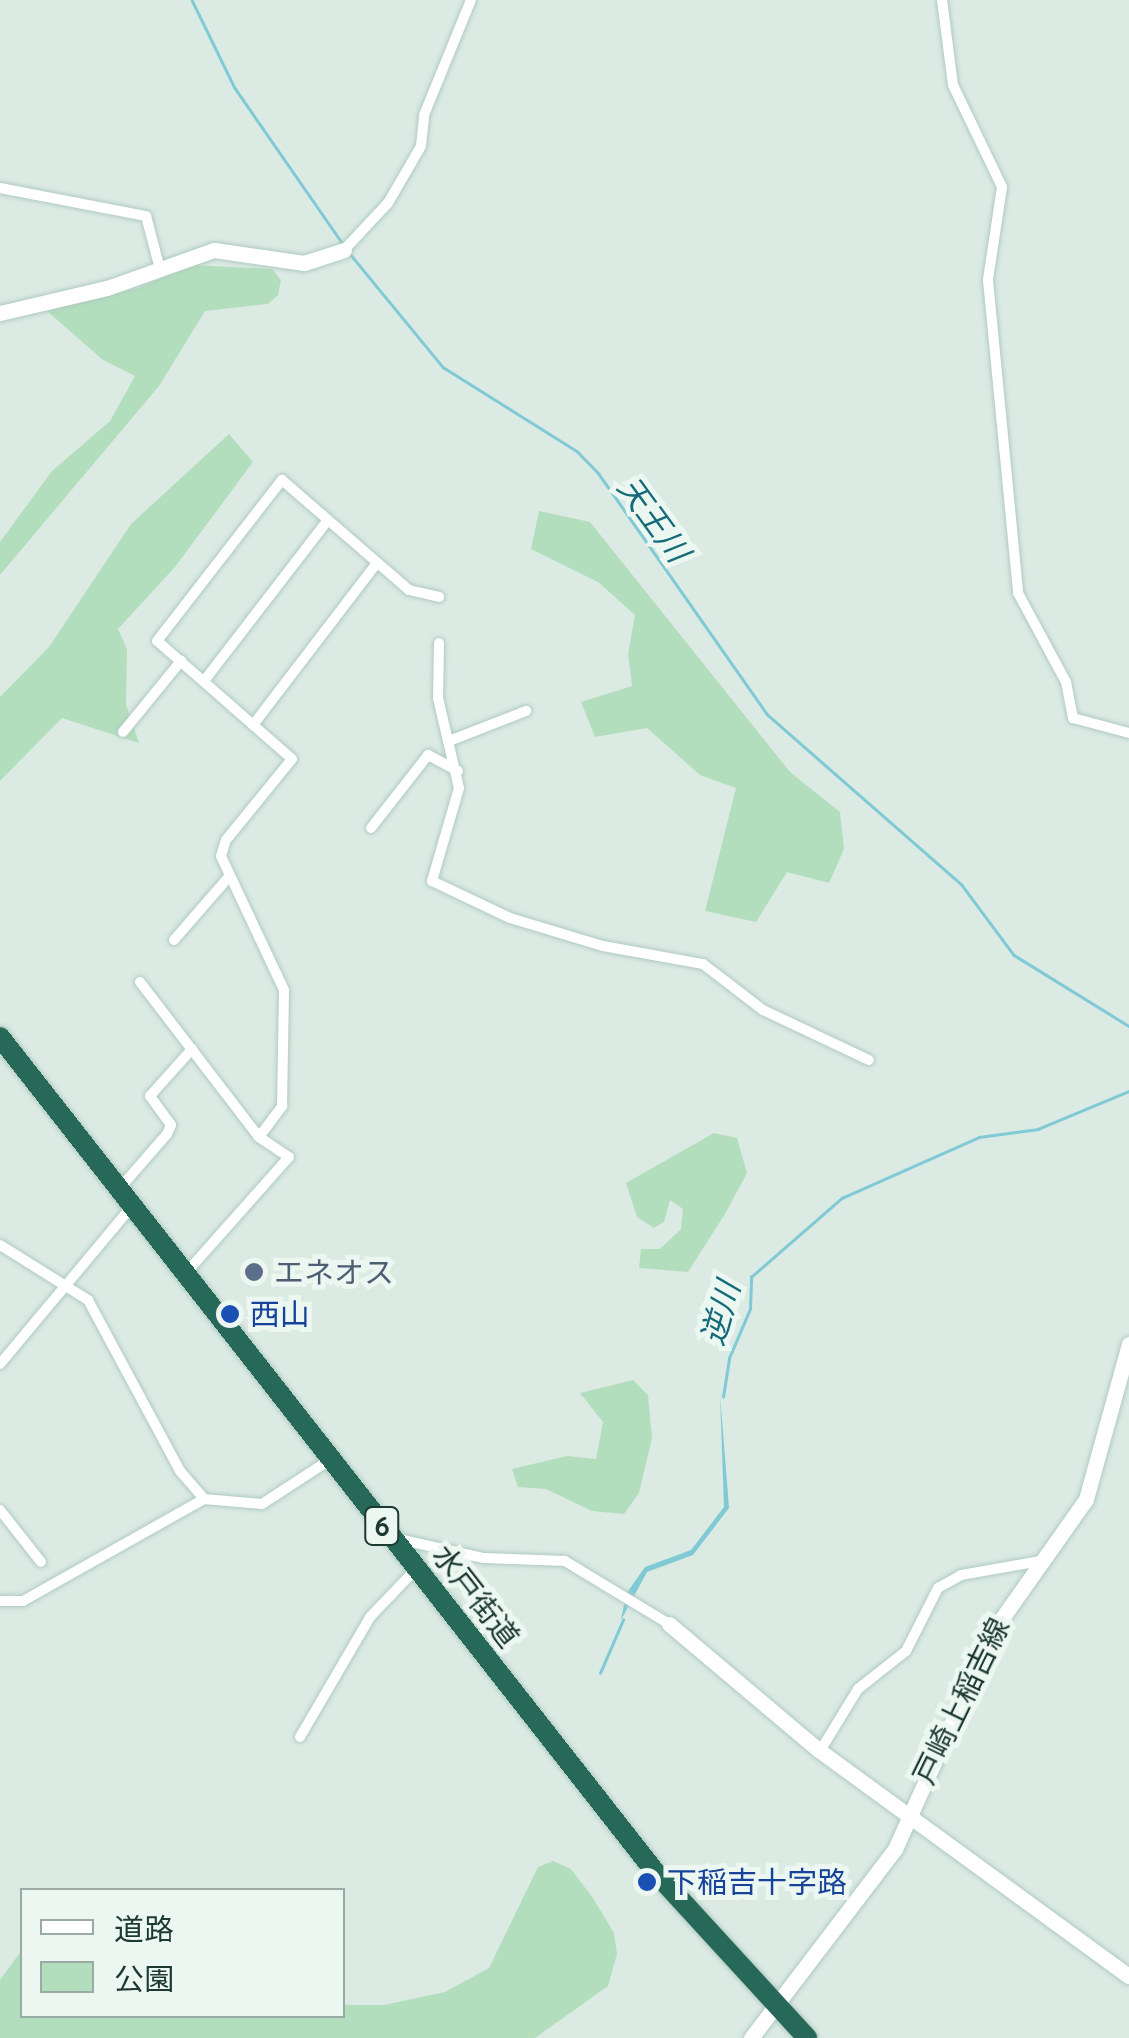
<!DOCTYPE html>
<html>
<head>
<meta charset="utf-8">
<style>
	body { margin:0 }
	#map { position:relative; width:1129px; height:2038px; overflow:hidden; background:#dceae4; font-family:Quicksand,"Noto Sans JP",sans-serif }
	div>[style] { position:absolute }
	.green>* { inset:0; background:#b3debd }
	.water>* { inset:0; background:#7fcad5 }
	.stream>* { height:2.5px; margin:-1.25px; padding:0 1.25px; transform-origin:1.25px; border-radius:1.25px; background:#7fcad5 }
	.roads { filter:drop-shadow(0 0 2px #afcbc0) drop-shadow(0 0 2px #afcbc0) }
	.street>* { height:10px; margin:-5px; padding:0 5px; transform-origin:5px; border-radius:5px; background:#fff }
	.secondary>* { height:15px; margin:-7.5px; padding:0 7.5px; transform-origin:7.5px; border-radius:7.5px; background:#fff }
	.highway>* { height:20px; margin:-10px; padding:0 10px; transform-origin:10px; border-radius:10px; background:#276959 }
	.dots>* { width:28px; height:28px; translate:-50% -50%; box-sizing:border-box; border:5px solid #edf7f1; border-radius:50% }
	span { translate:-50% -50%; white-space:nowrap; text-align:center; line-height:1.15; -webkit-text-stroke:10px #edf7f1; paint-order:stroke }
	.shield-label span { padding:2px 8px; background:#edf7f1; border:2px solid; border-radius:8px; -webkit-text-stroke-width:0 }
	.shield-label { font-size:28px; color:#1d3a32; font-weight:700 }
	.service-label { font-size:30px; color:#4e5e75 }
	.left { translate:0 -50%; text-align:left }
	.transit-label { font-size:30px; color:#164399 }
	.street-label { font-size:30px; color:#1d3a32 }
	.water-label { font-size:32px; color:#146c7a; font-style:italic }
	.legend { position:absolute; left:20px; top:1888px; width:325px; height:130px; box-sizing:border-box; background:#edf7f1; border:2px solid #9aaba5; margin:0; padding:12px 18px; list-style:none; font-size:30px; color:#1d3a32 }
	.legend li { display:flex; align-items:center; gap:20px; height:50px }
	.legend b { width:50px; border:2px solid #9aaba5 }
</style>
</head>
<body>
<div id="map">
	<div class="green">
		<div style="clip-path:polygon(191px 265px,272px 269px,281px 280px,278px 295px,268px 304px,205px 311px,159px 386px,0 575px,0 542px,52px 471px,110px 421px,135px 376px,103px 360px,47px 311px,138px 288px)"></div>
		<div style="clip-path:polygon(229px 434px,253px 462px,175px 567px,118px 629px,127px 649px,126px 705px,139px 743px,62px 718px,0 781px,0 697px,49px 647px,131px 524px)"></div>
		<div style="clip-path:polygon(539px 511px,590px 522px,790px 772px,840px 812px,844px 849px,829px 883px,787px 872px,756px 922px,705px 911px,736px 788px,700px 775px,647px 728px,595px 737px,581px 702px,632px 686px,628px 654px,635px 615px,598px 582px,531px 549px)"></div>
		<div style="clip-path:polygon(714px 1133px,737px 1138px,747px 1173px,725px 1214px,688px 1272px,639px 1268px,641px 1249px,660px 1249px,681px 1229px,683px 1209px,670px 1200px,664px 1222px,654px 1228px,637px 1217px,626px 1183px)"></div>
		<div style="clip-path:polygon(633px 1380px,648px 1395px,652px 1438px,639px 1493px,624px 1514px,592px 1511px,546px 1489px,518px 1487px,512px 1469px,567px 1456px,596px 1459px,603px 1422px,580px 1393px)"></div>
		<div style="clip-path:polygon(553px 1861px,571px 1869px,593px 1898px,614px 1933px,617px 1954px,608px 1986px,535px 2038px,0 2038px,0 1980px,22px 1950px,22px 2016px,342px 2016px,343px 2005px,384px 2005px,445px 1992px,489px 1968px,538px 1867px)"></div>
	</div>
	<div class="water">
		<div style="clip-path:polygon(720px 1394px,729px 1508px,693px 1555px,647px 1572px,621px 1620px,626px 1594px,645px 1567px,691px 1550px,724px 1507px)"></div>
	</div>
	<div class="stream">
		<div style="left:192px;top:0;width:98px;rotate:64deg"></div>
		<div style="left:235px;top:88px;width:190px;rotate:55.3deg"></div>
		<div style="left:351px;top:255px;width:145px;rotate:50.6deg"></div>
		<div style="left:443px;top:367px;width:158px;rotate:32.1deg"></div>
		<div style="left:577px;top:451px;width:32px;rotate:46deg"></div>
		<div style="left:599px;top:474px;width:294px;rotate:55deg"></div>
		<div style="left:768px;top:715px;width:258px;rotate:41.2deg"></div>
		<div style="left:962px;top:885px;width:87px;rotate:53.4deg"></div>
		<div style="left:1014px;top:955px;width:135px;rotate:31.7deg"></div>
		<div style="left:723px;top:1397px;width:39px;rotate:-81deg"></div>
		<div style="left:729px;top:1358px;width:53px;rotate:-66.8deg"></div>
		<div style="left:750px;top:1309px;width:32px;rotate:-88deg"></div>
		<div style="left:751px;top:1277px;width:121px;rotate:-41deg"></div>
		<div style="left:842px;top:1198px;width:150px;rotate:-24deg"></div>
		<div style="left:979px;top:1137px;width:60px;rotate:-7.7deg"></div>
		<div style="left:1038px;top:1129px;width:99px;rotate:-22.7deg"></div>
		<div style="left:600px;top:1673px;width:58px;rotate:-66.5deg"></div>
	</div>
	<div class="roads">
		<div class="street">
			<div style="left:942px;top:0;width:86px;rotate:82.6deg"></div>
			<div style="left:953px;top:85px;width:113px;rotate:64.3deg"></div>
			<div style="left:1002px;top:187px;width:94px;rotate:98.6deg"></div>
			<div style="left:988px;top:280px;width:314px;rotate:84.5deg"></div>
			<div style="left:1018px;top:593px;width:101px;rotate:61.7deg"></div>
			<div style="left:1066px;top:682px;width:37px;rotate:79deg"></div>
			<div style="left:1073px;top:718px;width:58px;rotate:15deg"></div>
			<div style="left:0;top:188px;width:149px;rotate:10.9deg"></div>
			<div style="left:146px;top:216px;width:55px;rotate:75.2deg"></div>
			<div style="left:344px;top:250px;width:64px;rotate:-46.9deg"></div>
			<div style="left:388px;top:203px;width:66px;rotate:-59.9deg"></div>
			<div style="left:421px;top:146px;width:31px;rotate:-84deg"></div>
			<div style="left:424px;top:115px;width:124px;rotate:-67.8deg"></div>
			<div style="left:439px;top:643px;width:55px;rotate:91deg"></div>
			<div style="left:438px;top:698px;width:92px;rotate:76.9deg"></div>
			<div style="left:459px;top:788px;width:97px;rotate:106.2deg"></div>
			<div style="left:432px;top:881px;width:86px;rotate:25.4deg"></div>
			<div style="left:510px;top:918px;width:97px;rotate:16.8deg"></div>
			<div style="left:603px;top:946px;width:102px;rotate:10.2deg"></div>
			<div style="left:703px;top:964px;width:76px;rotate:37.5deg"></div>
			<div style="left:763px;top:1010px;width:117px;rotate:25.3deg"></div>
			<div style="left:204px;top:681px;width:203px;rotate:-52.4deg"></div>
			<div style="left:253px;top:725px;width:204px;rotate:-52.6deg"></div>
			<div style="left:123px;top:732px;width:92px;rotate:-50.8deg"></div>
			<div style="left:449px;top:741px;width:83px;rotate:-21.3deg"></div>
			<div style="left:371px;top:828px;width:93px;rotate:-52deg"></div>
			<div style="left:428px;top:755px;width:34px;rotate:28deg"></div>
			<div style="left:174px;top:940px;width:81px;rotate:-49deg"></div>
			<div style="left:140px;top:982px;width:195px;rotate:52.5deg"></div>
			<div style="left:259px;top:1137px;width:36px;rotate:34deg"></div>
			<div style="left:289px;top:1157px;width:155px;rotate:131.6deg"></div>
			<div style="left:259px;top:1137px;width:39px;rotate:-53deg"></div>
			<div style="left:282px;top:1106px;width:116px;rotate:-89deg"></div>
			<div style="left:284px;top:990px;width:148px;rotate:-115.2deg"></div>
			<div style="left:221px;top:856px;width:17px;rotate:-73deg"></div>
			<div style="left:226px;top:840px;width:104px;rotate:-50.8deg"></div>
			<div style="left:292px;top:759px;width:179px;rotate:-138.8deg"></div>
			<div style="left:157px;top:641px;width:204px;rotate:-52.2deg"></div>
			<div style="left:282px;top:480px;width:168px;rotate:40.9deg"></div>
			<div style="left:409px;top:590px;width:31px;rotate:13deg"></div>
			<div style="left:120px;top:1188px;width:72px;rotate:-49deg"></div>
			<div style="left:167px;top:1134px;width:10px;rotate:-66deg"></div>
			<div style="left:171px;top:1125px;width:36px;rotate:-126deg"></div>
			<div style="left:150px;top:1096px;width:63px;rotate:-48.2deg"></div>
			<div style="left:0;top:1245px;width:104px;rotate:32deg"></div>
			<div style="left:88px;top:1300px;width:194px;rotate:61.7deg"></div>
			<div style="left:180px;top:1471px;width:37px;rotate:49deg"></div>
			<div style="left:0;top:1364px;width:206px;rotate:-50.1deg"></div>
			<div style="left:0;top:1510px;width:66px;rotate:51.7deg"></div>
			<div style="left:398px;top:1539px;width:88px;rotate:12.5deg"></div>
			<div style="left:484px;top:1558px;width:81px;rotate:2.1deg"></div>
			<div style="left:565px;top:1561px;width:122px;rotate:31.2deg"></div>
			<div style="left:0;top:1601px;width:23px"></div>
			<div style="left:23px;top:1601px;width:208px;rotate:-29.4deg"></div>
			<div style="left:204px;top:1499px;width:58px;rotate:4.9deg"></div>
			<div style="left:262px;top:1504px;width:82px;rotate:-33.1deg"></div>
			<div style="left:300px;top:1737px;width:139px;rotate:-59.7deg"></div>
			<div style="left:370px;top:1617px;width:66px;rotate:-46.2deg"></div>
			<div style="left:820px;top:1751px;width:73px;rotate:-58.5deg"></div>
			<div style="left:858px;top:1689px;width:61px;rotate:-38.4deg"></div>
			<div style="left:906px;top:1651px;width:71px;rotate:-63.1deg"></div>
			<div style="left:938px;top:1588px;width:26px;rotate:-29deg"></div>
			<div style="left:961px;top:1575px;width:80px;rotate:-10deg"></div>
		</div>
		<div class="secondary">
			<div style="left:0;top:313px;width:110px;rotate:-13.2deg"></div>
			<div style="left:107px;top:288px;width:114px;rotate:-19.6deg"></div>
			<div style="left:214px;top:250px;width:91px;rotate:8.2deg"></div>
			<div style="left:304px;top:263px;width:42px;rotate:-18deg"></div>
			<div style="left:669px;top:1624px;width:197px;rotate:40.1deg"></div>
			<div style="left:820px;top:1751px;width:382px;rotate:36.1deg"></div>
			<div style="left:751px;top:2038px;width:238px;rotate:-52.7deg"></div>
			<div style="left:895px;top:1849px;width:239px;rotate:-65.8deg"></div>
			<div style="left:993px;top:1631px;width:161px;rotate:-54.8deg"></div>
			<div style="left:1086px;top:1499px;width:161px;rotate:-74.5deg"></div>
		</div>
		<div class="highway">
			<div style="left:0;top:1037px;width:1063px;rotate:51.88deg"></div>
			<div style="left:656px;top:1873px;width:224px;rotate:47.5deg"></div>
		</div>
	</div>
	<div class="dots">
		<div style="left:254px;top:1272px;background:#5c6f8a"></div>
		<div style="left:230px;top:1314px;background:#1a4fb4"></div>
		<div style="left:647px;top:1882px;background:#1a4fb4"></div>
	</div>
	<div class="shield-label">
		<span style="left:382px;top:1526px">6</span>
	</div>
	<div class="service-label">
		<span class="left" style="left:274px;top:1272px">エネオス</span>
	</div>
	<div class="transit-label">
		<span class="left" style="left:250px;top:1314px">西山</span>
		<span class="left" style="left:667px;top:1882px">下稲吉十字路</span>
	</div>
	<div class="street-label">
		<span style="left:476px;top:1596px;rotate:52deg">水戸街道</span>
		<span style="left:961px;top:1701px;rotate:-64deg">戸崎上稲吉線</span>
	</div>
	<div class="water-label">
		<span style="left:654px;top:519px;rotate:54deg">天王川</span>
		<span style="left:720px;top:1313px;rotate:-74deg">逆川</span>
	</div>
	<ul class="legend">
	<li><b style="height:12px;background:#fff"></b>道路</li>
	<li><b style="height:28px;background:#b3debd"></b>公園</li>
	</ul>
</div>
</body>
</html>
